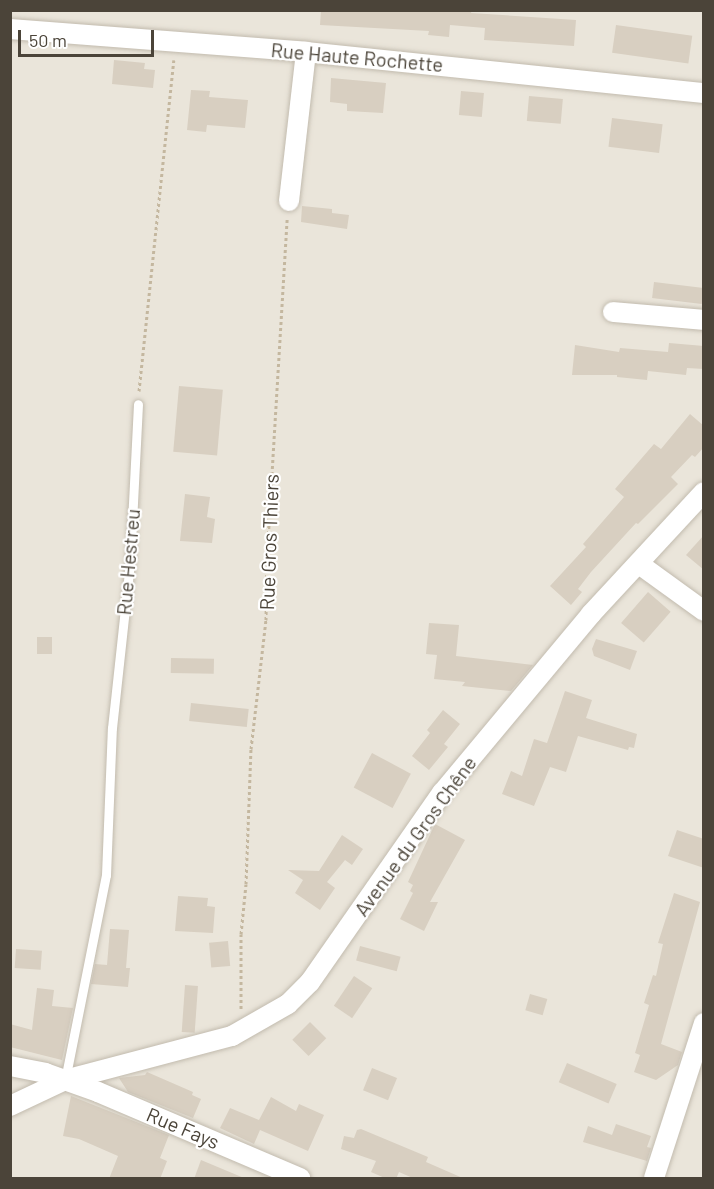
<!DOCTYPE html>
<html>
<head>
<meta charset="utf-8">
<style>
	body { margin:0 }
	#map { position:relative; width:714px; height:1189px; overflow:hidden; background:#f6f3ec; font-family:Barlow,sans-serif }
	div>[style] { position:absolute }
	.residential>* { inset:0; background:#eae5da; transform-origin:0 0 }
	.building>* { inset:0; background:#d8cfc1; transform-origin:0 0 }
	.path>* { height:3px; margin-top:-1.5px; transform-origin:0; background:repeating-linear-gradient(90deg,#c4b79f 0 3px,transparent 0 6px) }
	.roads { filter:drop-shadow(0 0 2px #c2bbae) drop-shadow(0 0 2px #c2bbae) }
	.lane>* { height:9px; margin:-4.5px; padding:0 4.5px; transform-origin:4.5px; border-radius:4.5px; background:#fff }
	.street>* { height:20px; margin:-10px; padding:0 10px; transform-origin:10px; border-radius:10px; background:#fff }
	span { translate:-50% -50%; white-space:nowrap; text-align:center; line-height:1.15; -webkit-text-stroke:4.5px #fff; paint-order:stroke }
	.street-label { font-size:20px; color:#4b4439 }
	.frame { position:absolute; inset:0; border:12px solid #4b4439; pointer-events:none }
	.scale { position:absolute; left:18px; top:30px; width:136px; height:27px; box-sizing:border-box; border:3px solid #4b4439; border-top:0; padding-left:8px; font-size:18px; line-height:21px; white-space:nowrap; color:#4b4439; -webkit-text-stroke:4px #fff; paint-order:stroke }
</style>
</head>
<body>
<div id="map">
	<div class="residential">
		<div style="left:11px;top:11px;width:692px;height:1167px"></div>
	</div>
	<div class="building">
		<div style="clip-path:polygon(321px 10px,472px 10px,471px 13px,576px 20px,574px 46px,484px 40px,485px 28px,450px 25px,449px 37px,428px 35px,429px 31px,320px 25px)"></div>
		<div style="left:616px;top:25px;width:77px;height:28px;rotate:8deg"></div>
		<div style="clip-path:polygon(114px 60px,145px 63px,144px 69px,155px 70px,153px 88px,112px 84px)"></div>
		<div style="clip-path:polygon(331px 78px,386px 83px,383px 113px,347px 111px,347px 104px,330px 102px)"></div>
		<div style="clip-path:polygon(191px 90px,210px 91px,209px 97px,248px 100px,245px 128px,207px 125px,206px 132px,187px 130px)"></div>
		<div style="left:461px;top:91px;width:23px;height:24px;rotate:5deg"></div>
		<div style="left:529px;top:96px;width:34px;height:25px;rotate:5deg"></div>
		<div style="left:612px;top:118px;width:51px;height:29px;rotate:7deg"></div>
		<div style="clip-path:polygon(302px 206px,332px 209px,332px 213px,349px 215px,347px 229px,301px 222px)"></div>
		<div style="left:654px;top:282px;width:50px;height:16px;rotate:7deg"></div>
		<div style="clip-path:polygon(669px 343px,704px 346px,704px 369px,687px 368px,686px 375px,648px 371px,647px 380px,617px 377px,617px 375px,572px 375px,575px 345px,619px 352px,620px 348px,668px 352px)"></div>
		<div style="left:179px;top:386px;width:44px;height:66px;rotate:5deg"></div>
		<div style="clip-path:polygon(690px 414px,704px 426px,704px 447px,695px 457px,692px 455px,671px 477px,678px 484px,638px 524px,636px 523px,591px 572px,578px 589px,582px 592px,571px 605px,550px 586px,586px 547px,583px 544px,624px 497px,615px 489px,654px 444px,661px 449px)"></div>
		<div style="clip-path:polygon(185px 494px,210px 497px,207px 517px,215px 519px,212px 543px,180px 541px)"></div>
		<div style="clip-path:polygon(704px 535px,704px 570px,686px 555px)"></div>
		<div style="left:648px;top:592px;width:30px;height:41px;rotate:41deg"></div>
		<div style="clip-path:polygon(429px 623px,459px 625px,456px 656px,533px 665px,511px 691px,462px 686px,465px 682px,434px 679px,437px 655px,426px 654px)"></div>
		<div style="left:37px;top:637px;width:15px;height:17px"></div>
		<div style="clip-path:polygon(596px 639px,637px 651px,630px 670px,594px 656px,592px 649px)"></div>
		<div style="left:171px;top:658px;width:43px;height:15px;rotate:1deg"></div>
		<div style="clip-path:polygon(565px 691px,592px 700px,586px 718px,637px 734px,634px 748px,629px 747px,628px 750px,578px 736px,566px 772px,550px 767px,534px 806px,502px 794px,511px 771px,522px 776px,534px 739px,547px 743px)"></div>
		<div style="left:191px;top:703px;width:58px;height:18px;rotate:6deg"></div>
		<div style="clip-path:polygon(443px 710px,460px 724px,444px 744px,448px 747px,429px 770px,412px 756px,430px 733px,427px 730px)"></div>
		<div style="left:372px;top:753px;width:44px;height:39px;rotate:28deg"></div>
		<div style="clip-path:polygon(435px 824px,465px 840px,430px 902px,438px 902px,424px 931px,400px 919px,413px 893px,410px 891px,413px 885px,408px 882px)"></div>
		<div style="clip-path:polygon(677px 830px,704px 839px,704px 868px,668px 856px)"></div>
		<div style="clip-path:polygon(342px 835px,363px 849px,352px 865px,345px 860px,327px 882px,335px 888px,320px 910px,295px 893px,303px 880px,288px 870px,319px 871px)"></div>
		<div style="clip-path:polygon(674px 893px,700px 902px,661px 1044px,682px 1052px,678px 1065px,656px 1080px,634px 1072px,640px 1055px,635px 1053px,649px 1005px,644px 1003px,653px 975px,656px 976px,663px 944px,658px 943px)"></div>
		<div style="clip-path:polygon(178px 896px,208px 898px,207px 906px,215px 907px,213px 933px,175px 931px)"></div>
		<div style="clip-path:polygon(110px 929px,129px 930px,126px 968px,130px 968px,128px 987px,91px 984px,95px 964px,107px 965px)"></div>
		<div style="left:228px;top:941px;width:25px;height:19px;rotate:85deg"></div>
		<div style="left:360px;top:946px;width:42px;height:15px;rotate:15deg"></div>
		<div style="left:16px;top:949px;width:26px;height:19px;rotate:4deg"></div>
		<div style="left:354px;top:976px;width:22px;height:36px;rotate:34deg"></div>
		<div style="left:185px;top:985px;width:13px;height:47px;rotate:4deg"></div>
		<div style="clip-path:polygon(37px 988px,54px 990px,52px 1006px,73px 1008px,62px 1060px,10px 1047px,10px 1024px,32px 1030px)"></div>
		<div style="left:530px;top:994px;width:18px;height:17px;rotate:16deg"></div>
		<div style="left:310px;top:1022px;width:23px;height:25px;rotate:45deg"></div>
		<div style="left:567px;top:1063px;width:54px;height:21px;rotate:23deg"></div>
		<div style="left:372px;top:1068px;width:27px;height:24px;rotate:22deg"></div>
		<div style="clip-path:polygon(147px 1072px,193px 1092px,192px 1095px,201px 1099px,193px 1118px,128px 1092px,119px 1078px,145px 1075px)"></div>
		<div style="clip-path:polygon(71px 1096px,169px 1135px,160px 1158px,167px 1161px,160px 1179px,109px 1179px,118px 1156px,79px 1139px,63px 1136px)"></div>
		<div style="clip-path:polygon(271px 1097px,296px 1111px,299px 1104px,324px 1115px,308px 1151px,260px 1130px,254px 1144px,220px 1128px,230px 1108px,259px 1120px)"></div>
		<div style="clip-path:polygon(616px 1124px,651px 1136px,647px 1147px,651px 1148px,647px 1161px,583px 1142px,588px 1126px,612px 1135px)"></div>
		<div style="clip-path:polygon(361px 1129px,428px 1157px,426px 1162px,465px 1179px,415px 1179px,399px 1172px,396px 1179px,387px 1179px,371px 1172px,376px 1161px,341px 1149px,344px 1136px,354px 1138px,357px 1130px)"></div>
		<div style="clip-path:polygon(201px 1160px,244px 1178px,244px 1179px,194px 1179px)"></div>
	</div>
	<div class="path">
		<div style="left:139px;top:391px;width:333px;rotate:-84deg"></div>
		<div style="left:241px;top:1009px;width:75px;rotate:-90deg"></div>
		<div style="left:241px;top:934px;width:50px;rotate:-84.3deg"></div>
		<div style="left:246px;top:884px;width:135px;rotate:-87.9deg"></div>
		<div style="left:251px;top:749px;width:130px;rotate:-83.4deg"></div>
		<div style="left:266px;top:620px;width:62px;rotate:-89.1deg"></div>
		<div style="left:267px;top:558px;width:340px;rotate:-86.6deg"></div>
	</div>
	<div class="roads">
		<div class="lane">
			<div style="left:65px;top:1080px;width:209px;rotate:-78.7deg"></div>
			<div style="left:106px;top:875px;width:147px;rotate:-87.7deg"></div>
			<div style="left:112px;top:728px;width:167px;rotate:-83.8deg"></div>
			<div style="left:130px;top:562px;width:158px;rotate:-87.1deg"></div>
		</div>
		<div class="street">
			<div style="left:10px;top:29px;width:297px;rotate:4.4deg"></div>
			<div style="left:306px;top:52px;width:400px;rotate:5.9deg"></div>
			<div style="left:289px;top:201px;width:150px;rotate:-83.5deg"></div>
			<div style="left:613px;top:312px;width:91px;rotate:5deg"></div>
			<div style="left:639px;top:564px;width:80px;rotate:35.9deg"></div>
			<div style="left:10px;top:1066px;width:36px;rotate:11deg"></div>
			<div style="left:45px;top:1073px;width:56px;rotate:19.7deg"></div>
			<div style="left:98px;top:1092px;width:220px;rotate:23.1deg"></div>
			<div style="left:10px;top:1106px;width:61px;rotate:-25.3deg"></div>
			<div style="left:65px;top:1080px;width:173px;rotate:-14.8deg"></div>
			<div style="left:232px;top:1036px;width:64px;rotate:-29.7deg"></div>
			<div style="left:288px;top:1004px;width:31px;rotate:-45deg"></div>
			<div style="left:310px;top:982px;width:231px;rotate:-55.1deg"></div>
			<div style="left:442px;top:793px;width:233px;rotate:-50.2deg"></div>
			<div style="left:591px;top:614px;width:166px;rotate:-47.2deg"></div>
			<div style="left:654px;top:1178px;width:163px;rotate:-72.1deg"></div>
		</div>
	</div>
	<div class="street-label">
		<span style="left:357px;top:57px;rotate:5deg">Rue Haute Rochette</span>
		<span style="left:269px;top:542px;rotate:-88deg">Rue Gros Thiers</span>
		<span style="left:128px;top:562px;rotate:-85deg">Rue Hestreu</span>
		<span style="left:415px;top:836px;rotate:-54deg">Avenue du Gros Chêne</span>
		<span style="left:183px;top:1128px;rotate:23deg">Rue Fays</span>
	</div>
	<div class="frame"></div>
	<div class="scale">50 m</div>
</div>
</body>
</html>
